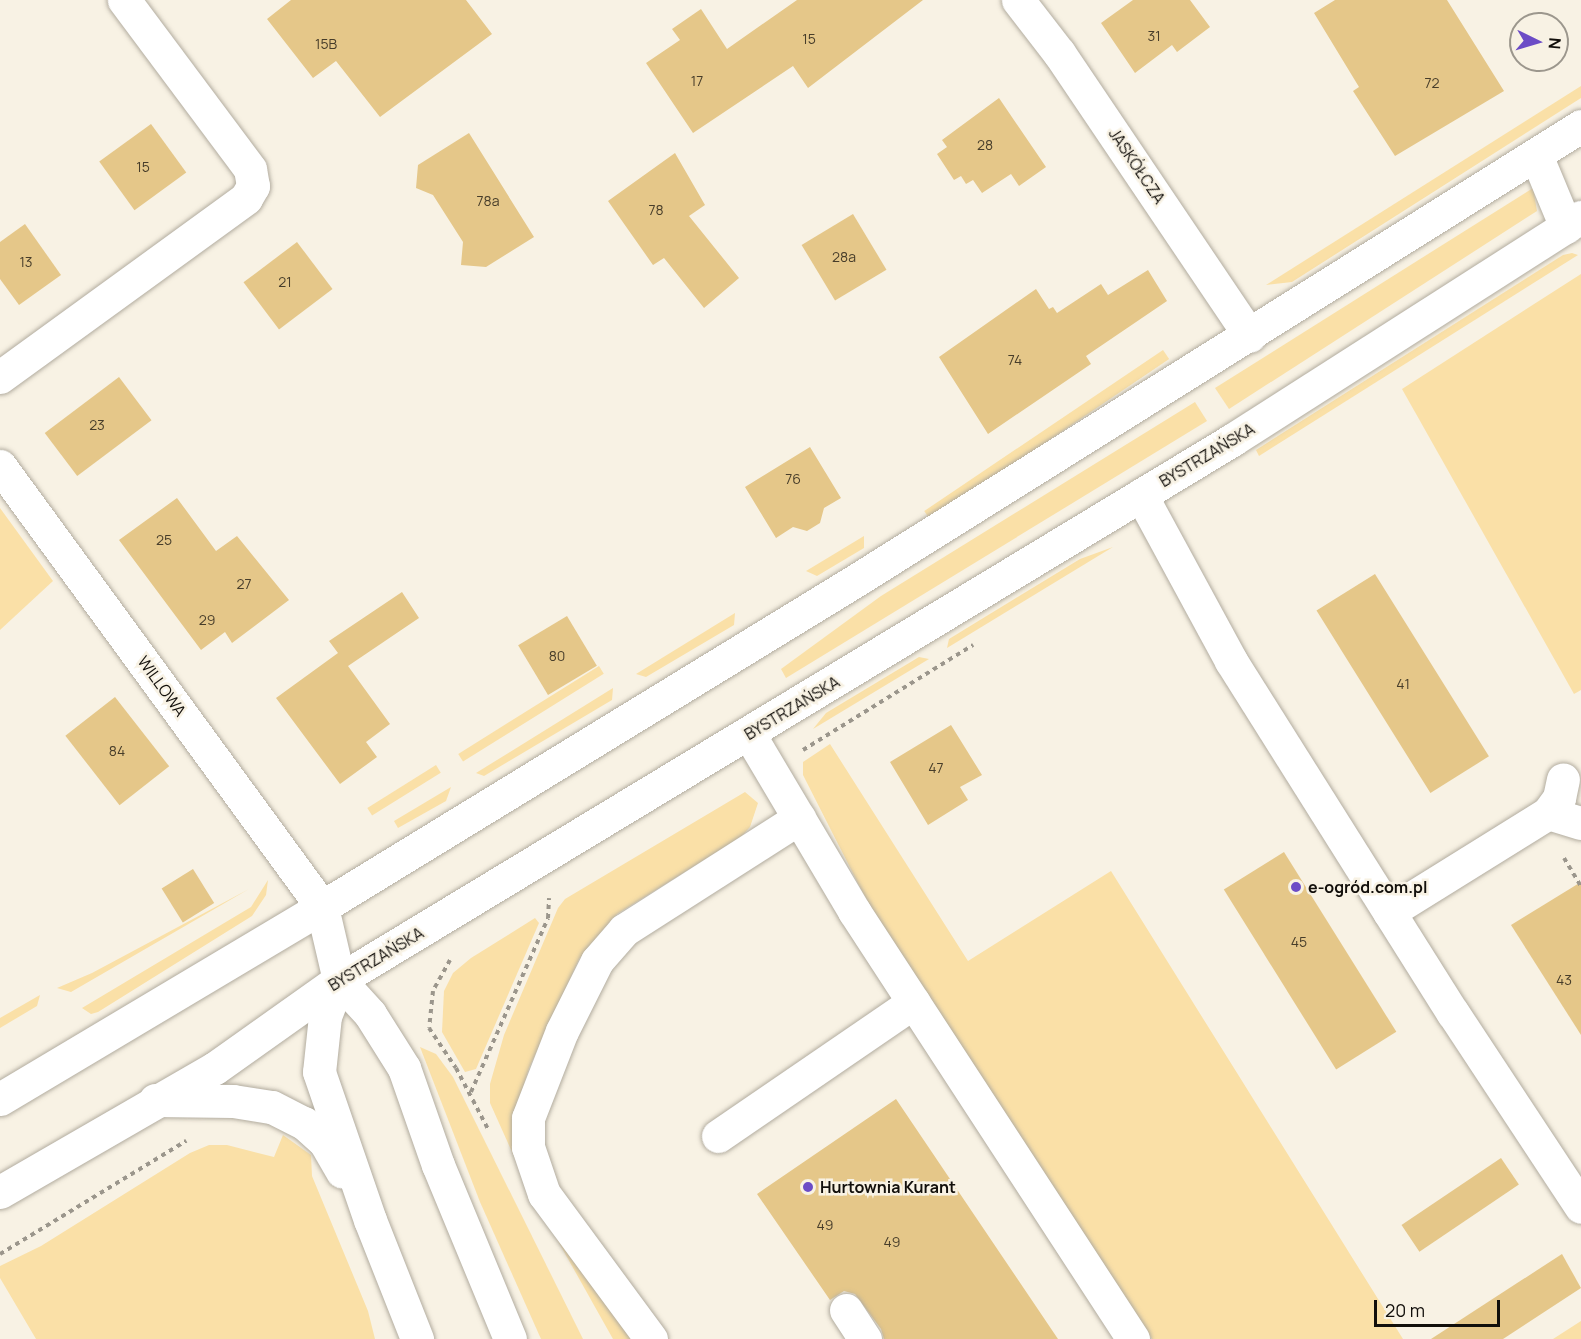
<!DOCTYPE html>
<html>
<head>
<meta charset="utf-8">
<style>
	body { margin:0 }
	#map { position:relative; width:1581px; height:1339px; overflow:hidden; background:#f8f2e4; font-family:Manrope,sans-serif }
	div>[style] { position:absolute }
	.green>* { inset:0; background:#fae0a7; transform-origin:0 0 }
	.building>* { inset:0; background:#e5c789; transform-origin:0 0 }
	.path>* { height:4px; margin-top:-2px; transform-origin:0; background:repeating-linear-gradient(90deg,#9b968c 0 4.5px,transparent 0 9px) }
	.roads { filter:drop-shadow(0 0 2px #b2ac9f) drop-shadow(0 0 2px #b2ac9f) }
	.minor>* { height:33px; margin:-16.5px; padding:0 16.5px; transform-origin:16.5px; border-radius:16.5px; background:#fff }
	.major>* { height:33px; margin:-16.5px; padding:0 16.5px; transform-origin:16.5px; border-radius:16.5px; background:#fff }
	.dots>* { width:16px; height:16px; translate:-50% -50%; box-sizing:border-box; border:3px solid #f8f2e4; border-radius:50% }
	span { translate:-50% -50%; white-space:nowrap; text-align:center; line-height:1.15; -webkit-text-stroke:5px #f8f2e4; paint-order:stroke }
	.number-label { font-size:14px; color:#473d2a }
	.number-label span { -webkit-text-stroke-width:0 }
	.street-label { font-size:16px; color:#120f0b }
	.poi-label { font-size:16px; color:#120f0b; font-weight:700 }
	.left { translate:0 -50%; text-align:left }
	.north { position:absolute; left:1509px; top:12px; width:60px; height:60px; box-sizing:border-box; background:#f8f2e4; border:2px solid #9c978d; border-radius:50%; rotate:95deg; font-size:16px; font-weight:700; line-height:24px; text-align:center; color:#120f0b }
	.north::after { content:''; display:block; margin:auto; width:21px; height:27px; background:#6c4cc6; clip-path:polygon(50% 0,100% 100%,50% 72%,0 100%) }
	.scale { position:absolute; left:1374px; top:1300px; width:126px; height:27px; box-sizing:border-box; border:3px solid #120f0b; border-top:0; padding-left:8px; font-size:18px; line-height:21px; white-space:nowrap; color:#120f0b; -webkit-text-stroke:4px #f8f2e4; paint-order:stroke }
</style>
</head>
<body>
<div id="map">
	<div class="green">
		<div style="clip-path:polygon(1581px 86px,1581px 98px,1292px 282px,1266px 285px)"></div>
		<div style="clip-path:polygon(1533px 188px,1537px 211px,1229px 409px,1215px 388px)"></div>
		<div style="clip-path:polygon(1572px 253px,1578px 255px,1259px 456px,1256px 450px,1563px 255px)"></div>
		<div style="clip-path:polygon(1581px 274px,1581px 690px,1574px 694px,1402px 389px)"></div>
		<div style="left:1163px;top:350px;width:11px;height:288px;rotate:56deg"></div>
		<div style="clip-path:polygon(1195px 402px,1207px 421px,786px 678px,781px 669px,881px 596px)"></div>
		<div style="clip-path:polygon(0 508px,53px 581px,0 630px)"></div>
		<div style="clip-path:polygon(864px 536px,864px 548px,817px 576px,806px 571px)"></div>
		<div style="clip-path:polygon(1113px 547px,947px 648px,949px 639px,1080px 559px)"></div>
		<div style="clip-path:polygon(735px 613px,734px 625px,646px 677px,636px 674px)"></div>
		<div style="clip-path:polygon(919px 657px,929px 659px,813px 729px,826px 713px)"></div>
		<div style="left:599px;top:666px;width:9px;height:166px;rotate:58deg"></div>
		<div style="clip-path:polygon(613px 688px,612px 700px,484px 776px,476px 773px)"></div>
		<div style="clip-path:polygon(830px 744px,968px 961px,1111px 871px,1403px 1339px,1152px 1339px,867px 901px,803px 775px,803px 762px)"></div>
		<div style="left:436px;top:765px;width:9px;height:81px;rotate:58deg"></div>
		<div style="clip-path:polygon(451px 787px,446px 801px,398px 828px,394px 821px)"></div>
		<div style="clip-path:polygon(745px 792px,758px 803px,750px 827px,741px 837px,617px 914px,579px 959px,529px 1068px,515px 1113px,521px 1172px,490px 1103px,490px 1084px,504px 1035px,558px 908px,565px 899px)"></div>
		<div style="clip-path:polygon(268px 880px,266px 895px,252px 916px,98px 1012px,91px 1014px,82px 1008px,251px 907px)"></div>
		<div style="clip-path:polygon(249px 889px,71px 992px,57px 988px,92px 973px)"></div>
		<div style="clip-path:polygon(535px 918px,539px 923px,476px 1069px,465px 1072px,442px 1032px,444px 991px,453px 973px,471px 958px)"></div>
		<div style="clip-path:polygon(40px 995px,37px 1006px,0 1028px,0 1018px)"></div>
		<div style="clip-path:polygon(420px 1047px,436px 1054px,453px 1077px,583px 1339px,541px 1339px,480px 1202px)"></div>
		<div style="clip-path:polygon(283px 1135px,311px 1155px,312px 1176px,368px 1311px,375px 1339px,36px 1339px,0 1278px,0 1266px,41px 1246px,190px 1153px,209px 1145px,227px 1145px,274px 1157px)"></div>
		<div style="clip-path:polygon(531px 1193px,641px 1339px,613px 1339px)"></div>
		<div style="clip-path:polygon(1581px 1321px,1581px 1339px,1553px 1339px)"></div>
	</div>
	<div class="building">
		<div style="clip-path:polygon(291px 0,466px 0,492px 34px,380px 117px,336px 61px,313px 78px,267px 19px)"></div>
		<div style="clip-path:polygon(797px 0,923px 0,808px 88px,793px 66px,693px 133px,646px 63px,680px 40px,672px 29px,701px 9px,727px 49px)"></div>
		<div style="clip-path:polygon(1133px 0,1190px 0,1210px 27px,1177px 52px,1172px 45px,1135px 73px,1101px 23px)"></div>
		<div style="clip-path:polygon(1335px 0,1447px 0,1504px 91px,1395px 156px,1353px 91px,1359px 87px,1314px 13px)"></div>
		<div style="clip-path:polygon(999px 98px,1046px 167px,1019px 186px,1011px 174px,982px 193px,973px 180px,966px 184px,961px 176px,954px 180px,937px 154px,947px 147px,942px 140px)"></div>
		<div style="left:151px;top:124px;width:60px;height:64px;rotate:54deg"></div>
		<div style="clip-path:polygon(469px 133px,534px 237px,486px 267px,461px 265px,463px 242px,433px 195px,416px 188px,418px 165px)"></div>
		<div style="clip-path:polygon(675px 153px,705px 205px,689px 216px,739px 278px,704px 308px,664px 258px,653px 265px,608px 201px)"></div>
		<div style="left:853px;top:214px;width:65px;height:60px;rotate:59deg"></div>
		<div style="clip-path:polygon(25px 224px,61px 275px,19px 305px,0 279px,0 242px)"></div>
		<div style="left:297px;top:242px;width:59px;height:67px;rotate:53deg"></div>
		<div style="clip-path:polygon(1148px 270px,1167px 301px,1086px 356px,1091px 364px,988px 434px,939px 357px,1036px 289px,1049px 309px,1053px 307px,1057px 313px,1101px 284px,1108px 295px)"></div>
		<div style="left:119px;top:377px;width:54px;height:93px;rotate:53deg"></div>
		<div style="clip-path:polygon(810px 447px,841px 498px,824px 508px,820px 523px,807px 531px,793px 527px,776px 538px,745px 487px)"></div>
		<div style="clip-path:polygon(177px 498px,216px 551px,237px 536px,289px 600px,232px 643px,225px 632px,201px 650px,119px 540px)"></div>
		<div style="left:1375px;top:574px;width:215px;height:69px;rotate:58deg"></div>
		<div style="clip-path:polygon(402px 592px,419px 618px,348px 666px,390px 724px,366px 742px,377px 757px,340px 784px,276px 698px,338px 653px,329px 641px)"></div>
		<div style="left:567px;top:616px;width:58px;height:57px;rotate:59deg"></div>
		<div style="left:115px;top:697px;width:88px;height:63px;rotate:52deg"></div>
		<div style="clip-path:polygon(951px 725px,982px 775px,960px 787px,968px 800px,928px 825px,890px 762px)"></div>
		<div style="left:1284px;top:852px;width:212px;height:71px;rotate:58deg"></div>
		<div style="left:193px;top:869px;width:40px;height:37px;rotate:58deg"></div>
		<div style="clip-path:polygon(1581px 882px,1581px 1035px,1511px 925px)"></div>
		<div style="clip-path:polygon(896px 1099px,1058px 1339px,884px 1339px,881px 1329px,855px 1294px,844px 1291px,830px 1300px,757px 1194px)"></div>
		<div style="left:1501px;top:1158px;width:32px;height:120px;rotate:56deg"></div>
		<div style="clip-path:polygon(1562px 1254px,1581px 1288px,1503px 1339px,1431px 1339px)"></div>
	</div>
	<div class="path">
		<div style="left:803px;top:750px;width:200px;rotate:-31.7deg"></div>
		<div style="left:1564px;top:858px;width:33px;rotate:59deg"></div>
		<div style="left:450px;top:960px;width:35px;rotate:119deg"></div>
		<div style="left:433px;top:991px;width:37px;rotate:96deg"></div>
		<div style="left:429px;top:1028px;width:48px;rotate:56deg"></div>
		<div style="left:456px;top:1068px;width:69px;rotate:62.3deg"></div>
		<div style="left:471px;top:1092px;width:190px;rotate:-66.1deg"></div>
		<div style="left:548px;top:918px;width:20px;rotate:-87deg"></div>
		<div style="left:0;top:1254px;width:218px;rotate:-31.3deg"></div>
	</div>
	<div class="roads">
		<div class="minor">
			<div style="left:1018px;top:0;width:67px;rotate:52.3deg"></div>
			<div style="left:1059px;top:53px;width:341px;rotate:56deg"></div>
			<div style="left:0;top:377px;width:304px;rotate:-36deg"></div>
			<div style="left:246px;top:198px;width:14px;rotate:-60deg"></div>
			<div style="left:253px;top:186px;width:17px;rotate:-100deg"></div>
			<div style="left:250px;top:169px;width:211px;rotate:-126.7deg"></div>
			<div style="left:0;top:466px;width:546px;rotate:53.86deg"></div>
			<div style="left:1141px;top:495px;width:189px;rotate:61.5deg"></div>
			<div style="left:1231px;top:661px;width:416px;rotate:57.8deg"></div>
			<div style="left:1453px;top:1013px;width:232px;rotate:56.6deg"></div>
			<div style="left:749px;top:734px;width:206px;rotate:59.3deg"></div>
			<div style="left:854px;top:911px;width:511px;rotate:56.9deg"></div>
			<div style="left:1548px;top:813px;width:34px;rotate:17deg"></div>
			<div style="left:1389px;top:912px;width:187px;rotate:-31.9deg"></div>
			<div style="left:1548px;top:813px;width:19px;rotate:-54deg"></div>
			<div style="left:1559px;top:798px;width:19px;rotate:-78deg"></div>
			<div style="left:718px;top:1136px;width:237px;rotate:-34.4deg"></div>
			<div style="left:846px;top:1310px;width:35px;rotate:57deg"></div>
			<div style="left:651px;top:1339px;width:180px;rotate:-126.4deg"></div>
			<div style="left:544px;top:1194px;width:50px;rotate:-108.8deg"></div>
			<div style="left:528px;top:1147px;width:29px;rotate:-90deg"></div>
			<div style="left:528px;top:1118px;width:93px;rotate:-68.7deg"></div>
			<div style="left:562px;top:1031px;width:78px;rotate:-63.4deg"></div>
			<div style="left:597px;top:961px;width:41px;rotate:-48.9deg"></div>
			<div style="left:624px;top:930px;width:208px;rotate:-32.6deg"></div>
		</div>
		<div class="major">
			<div style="left:1536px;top:155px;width:78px;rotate:67.4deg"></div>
			<div style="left:322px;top:907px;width:75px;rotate:76.9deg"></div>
			<div style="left:339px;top:980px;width:46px;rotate:47.6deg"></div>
			<div style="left:370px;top:1014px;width:64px;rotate:57.8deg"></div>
			<div style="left:404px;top:1068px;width:103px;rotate:70.7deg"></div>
			<div style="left:438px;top:1165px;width:188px;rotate:67.5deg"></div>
			<div style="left:339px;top:980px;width:39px;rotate:111deg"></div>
			<div style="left:325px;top:1016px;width:56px;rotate:96.1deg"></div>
			<div style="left:319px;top:1072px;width:157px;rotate:71deg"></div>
			<div style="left:370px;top:1220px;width:128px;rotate:68.4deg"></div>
			<div style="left:0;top:1099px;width:375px;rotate:-30.8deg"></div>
			<div style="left:322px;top:907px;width:628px;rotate:-31.46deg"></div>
			<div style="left:858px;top:579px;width:853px;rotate:-32.07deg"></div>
			<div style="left:155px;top:1100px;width:78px;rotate:0.7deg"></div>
			<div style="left:233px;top:1101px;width:39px;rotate:9deg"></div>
			<div style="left:272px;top:1107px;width:36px;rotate:27deg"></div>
			<div style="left:304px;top:1123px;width:28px;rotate:42deg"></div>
			<div style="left:325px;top:1142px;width:34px;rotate:60deg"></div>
			<div style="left:0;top:1192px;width:248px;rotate:-30deg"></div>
			<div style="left:215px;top:1068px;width:152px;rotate:-35.4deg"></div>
			<div style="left:339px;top:980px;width:1044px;rotate:-31.16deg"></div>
			<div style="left:1232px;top:440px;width:414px;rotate:-32.6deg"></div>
		</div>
	</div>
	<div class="dots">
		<div style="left:1296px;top:887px;background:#6c4cc6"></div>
		<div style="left:808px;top:1187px;background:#6c4cc6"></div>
	</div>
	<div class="number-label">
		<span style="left:1154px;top:36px">31</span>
		<span style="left:809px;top:39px">15</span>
		<span style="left:326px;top:44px">15B</span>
		<span style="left:697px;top:81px">17</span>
		<span style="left:1432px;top:83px">72</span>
		<span style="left:985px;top:145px">28</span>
		<span style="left:143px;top:167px">15</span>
		<span style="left:488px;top:201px">78a</span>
		<span style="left:656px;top:210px">78</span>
		<span style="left:844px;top:257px">28a</span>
		<span style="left:26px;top:262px">13</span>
		<span style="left:285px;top:282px">21</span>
		<span style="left:1015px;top:360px">74</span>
		<span style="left:97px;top:425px">23</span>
		<span style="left:793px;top:479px">76</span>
		<span style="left:164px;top:540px">25</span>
		<span style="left:244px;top:584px">27</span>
		<span style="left:207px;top:620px">29</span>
		<span style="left:557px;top:656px">80</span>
		<span style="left:1403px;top:684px">41</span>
		<span style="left:117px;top:751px">84</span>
		<span style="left:936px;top:768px">47</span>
		<span style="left:1299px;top:942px">45</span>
		<span style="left:1564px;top:980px">43</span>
		<span style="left:825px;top:1225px">49</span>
		<span style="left:892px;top:1242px">49</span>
	</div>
	<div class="street-label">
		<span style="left:1137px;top:166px;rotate:56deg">JASKÓŁCZA</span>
		<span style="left:1207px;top:455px;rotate:-31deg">BYSTRZAŃSKA</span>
		<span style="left:162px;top:686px;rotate:54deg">WILLOWA</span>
		<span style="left:792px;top:708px;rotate:-31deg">BYSTRZAŃSKA</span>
		<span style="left:376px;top:959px;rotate:-31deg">BYSTRZAŃSKA</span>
	</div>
	<div class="poi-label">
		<span class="left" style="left:1308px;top:887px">e-ogród.com.pl</span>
		<span class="left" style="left:820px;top:1187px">Hurtownia Kurant</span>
	</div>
	<div class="north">N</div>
	<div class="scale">20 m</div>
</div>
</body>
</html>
